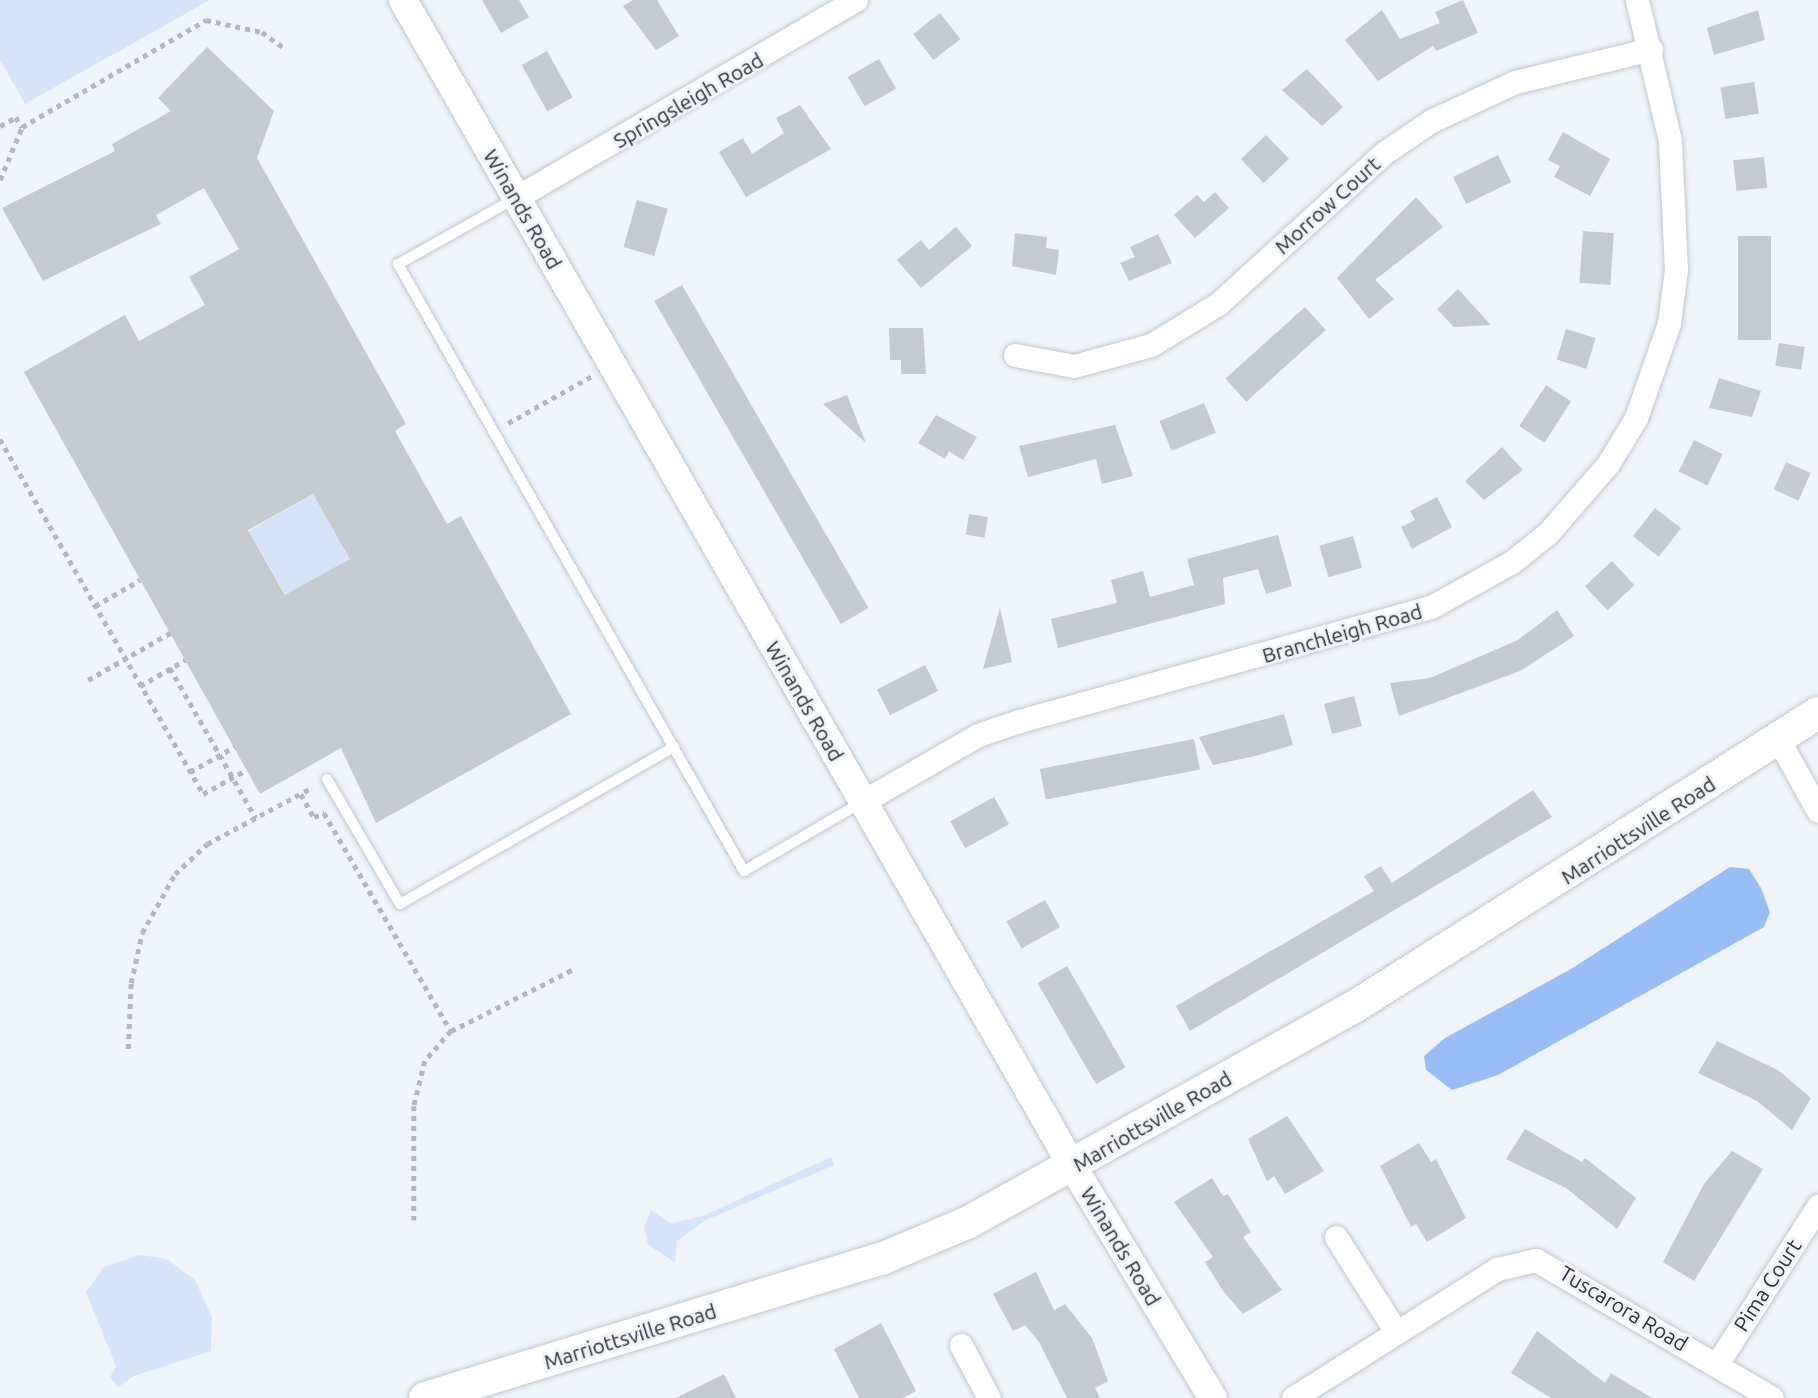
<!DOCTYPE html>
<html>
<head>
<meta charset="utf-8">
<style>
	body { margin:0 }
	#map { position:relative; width:1818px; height:1398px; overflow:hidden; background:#eff3fa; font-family:Ubuntu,sans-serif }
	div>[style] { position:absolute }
	.green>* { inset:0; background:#d6e4fa; transform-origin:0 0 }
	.water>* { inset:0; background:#99bef6 }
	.building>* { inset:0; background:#c5cad0; transform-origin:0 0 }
	.path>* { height:4.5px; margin-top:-2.25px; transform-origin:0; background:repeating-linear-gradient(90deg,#b4b8bd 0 5px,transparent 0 10px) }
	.roads { filter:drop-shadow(0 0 2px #c2c7cd) drop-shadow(0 0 2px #c2c7cd) }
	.service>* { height:10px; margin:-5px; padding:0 5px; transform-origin:5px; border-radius:5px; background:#fff }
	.minor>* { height:23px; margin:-11.5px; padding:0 11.5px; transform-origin:11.5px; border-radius:11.5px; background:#fff }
	.tertiary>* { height:28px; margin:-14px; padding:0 14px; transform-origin:14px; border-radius:14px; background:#fff }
	.secondary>* { height:32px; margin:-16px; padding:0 16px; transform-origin:16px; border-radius:16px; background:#fff }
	span { translate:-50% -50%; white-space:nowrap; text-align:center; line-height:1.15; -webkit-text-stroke:6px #eff3fa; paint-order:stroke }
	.street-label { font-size:21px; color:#2f3133 }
</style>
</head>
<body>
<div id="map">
	<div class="green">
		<div style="clip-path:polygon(0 0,210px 0,25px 104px,0 60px)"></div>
		<div style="left:313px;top:494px;width:75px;height:74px;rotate:60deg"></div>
		<div style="clip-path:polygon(831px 1157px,834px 1165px,704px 1221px,677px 1241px,675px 1262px,648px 1245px,644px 1227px,651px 1210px,671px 1223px,703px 1216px)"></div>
		<div style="clip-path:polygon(140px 1255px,167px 1259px,195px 1280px,212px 1317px,211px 1351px,134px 1376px,118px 1387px,110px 1377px,116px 1366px,86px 1292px,104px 1267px)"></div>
	</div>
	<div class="water">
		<div style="clip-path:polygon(1730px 867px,1749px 869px,1761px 888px,1770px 912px,1764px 927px,1498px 1075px,1452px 1090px,1426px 1070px,1424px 1056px,1445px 1038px,1571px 969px)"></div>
	</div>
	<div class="building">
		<div style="clip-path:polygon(482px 0,519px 0,529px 17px,501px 33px)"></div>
		<div style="clip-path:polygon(633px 0,657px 0,679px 36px,656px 50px,623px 6px)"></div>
		<div style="clip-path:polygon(1463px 0,1478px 33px,1436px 51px,1433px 46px,1378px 81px,1345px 40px,1382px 10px,1400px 39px,1440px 23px,1435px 12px)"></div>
		<div style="clip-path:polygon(1758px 10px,1765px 40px,1714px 55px,1707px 28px)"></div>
		<div style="left:940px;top:13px;width:33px;height:34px;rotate:52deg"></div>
		<div style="clip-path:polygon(evenodd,207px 47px,274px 111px,257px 158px,406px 424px,395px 431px,447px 524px,461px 516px,571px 714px,376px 823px,341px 748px,260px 794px,24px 372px,125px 315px,139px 341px,205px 305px,189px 277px,239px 249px,204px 188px,156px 215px,161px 224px,43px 281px,2px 208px,115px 151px,112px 144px,171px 111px,158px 98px,207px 47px,313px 494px,350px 559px,285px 595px,248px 530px,313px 494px)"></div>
		<div style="left:547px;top:51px;width:53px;height:29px;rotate:61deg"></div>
		<div style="left:879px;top:59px;width:34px;height:36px;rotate:60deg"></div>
		<div style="clip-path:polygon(1307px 69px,1343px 107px,1322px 126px,1282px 90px)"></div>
		<div style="left:1754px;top:82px;width:32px;height:34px;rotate:81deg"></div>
		<div style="clip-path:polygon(800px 105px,831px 149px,746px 197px,719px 152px,743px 138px,752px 154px,784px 133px,776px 118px)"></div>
		<div style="clip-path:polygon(1563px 132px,1610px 159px,1590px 196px,1554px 177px,1560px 166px,1548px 160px)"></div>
		<div style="left:1266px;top:135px;width:33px;height:35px;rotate:46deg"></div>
		<div style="left:1498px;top:155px;width:30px;height:50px;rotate:64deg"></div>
		<div style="left:1764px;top:157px;width:31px;height:31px;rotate:84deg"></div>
		<div style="clip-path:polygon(1215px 192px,1229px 208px,1195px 238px,1174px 215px,1197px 195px,1204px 202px)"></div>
		<div style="clip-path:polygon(1416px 197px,1443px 227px,1375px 280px,1394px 299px,1369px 319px,1337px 278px)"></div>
		<div style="left:637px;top:200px;width:32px;height:49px;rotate:16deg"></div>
		<div style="clip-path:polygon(956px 227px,972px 246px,921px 288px,897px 260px,921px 240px,929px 250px)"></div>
		<div style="left:1583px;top:231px;width:31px;height:52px;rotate:4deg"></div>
		<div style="clip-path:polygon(1015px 233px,1047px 237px,1046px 248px,1059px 250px,1056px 275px,1012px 266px)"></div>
		<div style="clip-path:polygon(1158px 234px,1172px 263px,1129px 281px,1120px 263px,1135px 257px,1130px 247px)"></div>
		<div style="left:1738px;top:236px;width:33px;height:104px"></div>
		<div style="left:682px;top:285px;width:373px;height:32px;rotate:60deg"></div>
		<div style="clip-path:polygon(1458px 289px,1491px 325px,1454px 327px,1437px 309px)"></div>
		<div style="left:1305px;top:307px;width:31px;height:107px;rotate:48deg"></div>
		<div style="clip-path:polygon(889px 328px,923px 328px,926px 374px,901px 374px,901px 360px,890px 360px)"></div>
		<div style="left:1566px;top:329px;width:31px;height:32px;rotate:17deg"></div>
		<div style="left:1779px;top:343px;width:26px;height:23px;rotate:9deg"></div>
		<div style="clip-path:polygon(1719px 378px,1761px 391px,1752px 417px,1709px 408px)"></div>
		<div style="left:1546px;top:385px;width:30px;height:49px;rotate:33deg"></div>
		<div style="clip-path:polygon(847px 395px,866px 443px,823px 404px)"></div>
		<div style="left:1204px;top:403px;width:32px;height:48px;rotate:68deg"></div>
		<div style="clip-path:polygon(936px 415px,977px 437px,963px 460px,949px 451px,945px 459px,918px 443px)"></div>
		<div style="clip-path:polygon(1115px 425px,1133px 476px,1102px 484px,1096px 459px,1028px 477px,1019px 446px)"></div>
		<div style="left:1694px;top:440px;width:32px;height:35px;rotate:26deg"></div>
		<div style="clip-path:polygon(1502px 447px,1523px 470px,1484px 500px,1465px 481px)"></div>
		<div style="left:1786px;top:462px;width:27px;height:30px;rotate:24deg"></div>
		<div style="clip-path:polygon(1437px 497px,1452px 527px,1412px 549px,1401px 527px,1415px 520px,1410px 511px)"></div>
		<div style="left:1655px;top:508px;width:33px;height:36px;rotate:38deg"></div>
		<div style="left:969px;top:514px;width:19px;height:21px;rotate:9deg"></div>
		<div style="clip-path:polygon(1278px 535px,1292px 586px,1266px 594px,1258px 569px,1223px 578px,1225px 604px,1058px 648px,1051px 619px,1117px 603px,1111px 580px,1143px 571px,1150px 597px,1194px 585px,1187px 559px)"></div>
		<div style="left:1353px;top:536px;width:33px;height:35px;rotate:74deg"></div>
		<div style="left:1612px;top:561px;width:33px;height:37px;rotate:47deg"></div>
		<div style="clip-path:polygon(1000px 608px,1012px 662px,983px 669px)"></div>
		<div style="clip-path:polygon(1557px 610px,1574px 636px,1520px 671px,1399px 716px,1390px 683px,1430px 678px,1518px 640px)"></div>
		<div style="left:925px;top:665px;width:29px;height:54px;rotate:63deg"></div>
		<div style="left:1354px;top:696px;width:31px;height:31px;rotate:75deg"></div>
		<div style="clip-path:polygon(1284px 714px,1293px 745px,1255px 756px,1213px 765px,1199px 737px)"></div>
		<div style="left:1194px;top:739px;width:31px;height:157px;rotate:79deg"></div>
		<div style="clip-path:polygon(1533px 790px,1552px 817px,1190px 1031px,1176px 1006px,1374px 891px,1364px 876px,1381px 866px,1392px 883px)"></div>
		<div style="left:994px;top:797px;width:31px;height:50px;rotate:61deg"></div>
		<div style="left:1045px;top:900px;width:31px;height:44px;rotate:61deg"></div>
		<div style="left:1067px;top:966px;width:117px;height:34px;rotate:60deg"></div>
		<div style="clip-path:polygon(1717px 1041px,1778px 1070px,1811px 1098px,1792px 1130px,1757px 1101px,1698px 1073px)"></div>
		<div style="clip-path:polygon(1287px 1116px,1324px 1171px,1285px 1194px,1274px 1176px,1267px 1181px,1248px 1139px)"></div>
		<div style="clip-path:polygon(1525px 1129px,1582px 1162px,1585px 1158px,1636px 1198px,1617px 1229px,1566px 1188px,1506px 1159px)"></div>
		<div style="clip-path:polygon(1419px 1143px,1431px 1162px,1436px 1159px,1466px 1218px,1427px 1242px,1416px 1224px,1411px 1227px,1380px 1166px)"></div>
		<div style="clip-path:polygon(1732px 1151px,1763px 1169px,1694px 1281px,1663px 1262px,1704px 1184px)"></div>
		<div style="clip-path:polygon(1212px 1178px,1223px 1196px,1228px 1194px,1251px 1232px,1243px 1237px,1282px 1290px,1243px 1314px,1223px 1291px,1205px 1262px,1213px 1257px,1174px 1202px)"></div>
		<div style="clip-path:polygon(1036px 1272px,1054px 1310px,1065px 1304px,1092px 1338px,1108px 1381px,1095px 1388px,1100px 1398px,1067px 1398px,1039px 1342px,1025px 1325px,1013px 1331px,993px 1294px)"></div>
		<div style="clip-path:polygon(881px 1323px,916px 1391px,903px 1398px,859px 1398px,834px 1349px)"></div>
		<div style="clip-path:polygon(1537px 1331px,1605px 1383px,1611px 1373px,1652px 1398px,1551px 1398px,1511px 1373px)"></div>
		<div style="clip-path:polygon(724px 1374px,736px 1398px,676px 1398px)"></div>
	</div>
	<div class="path">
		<div style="left:0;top:126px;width:18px;rotate:-29deg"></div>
		<div style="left:16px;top:117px;width:12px;rotate:59deg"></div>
		<div style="left:0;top:180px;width:57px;rotate:-67.5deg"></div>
		<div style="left:22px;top:127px;width:213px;rotate:-30.2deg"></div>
		<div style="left:206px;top:20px;width:57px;rotate:12.1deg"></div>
		<div style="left:262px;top:32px;width:27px;rotate:36deg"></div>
		<div style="left:508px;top:423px;width:96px;rotate:-29.2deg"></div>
		<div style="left:0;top:439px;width:409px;rotate:60.2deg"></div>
		<div style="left:203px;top:794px;width:49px;rotate:-29.2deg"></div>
		<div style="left:95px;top:606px;width:52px;rotate:-30deg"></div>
		<div style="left:170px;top:668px;width:173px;rotate:60.2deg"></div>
		<div style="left:88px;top:680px;width:95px;rotate:-29.8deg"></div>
		<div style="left:140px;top:686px;width:52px;rotate:-30deg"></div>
		<div style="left:190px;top:772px;width:51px;rotate:-29.6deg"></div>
		<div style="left:301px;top:794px;width:26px;rotate:61deg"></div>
		<div style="left:314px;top:817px;width:11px;rotate:-22deg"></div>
		<div style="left:324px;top:813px;width:252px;rotate:59.8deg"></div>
		<div style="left:451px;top:1031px;width:40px;rotate:131deg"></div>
		<div style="left:425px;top:1061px;width:46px;rotate:103.7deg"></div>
		<div style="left:414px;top:1106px;width:114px;rotate:90deg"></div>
		<div style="left:451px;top:1031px;width:138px;rotate:-26.8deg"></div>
		<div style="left:128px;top:1049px;width:66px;rotate:-87.4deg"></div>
		<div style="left:131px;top:983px;width:51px;rotate:-77.6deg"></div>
		<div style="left:142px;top:933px;width:68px;rotate:-60.8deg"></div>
		<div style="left:175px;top:874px;width:44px;rotate:-43.2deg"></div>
		<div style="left:207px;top:844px;width:120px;rotate:-28.3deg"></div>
	</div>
	<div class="roads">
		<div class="service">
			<div style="left:514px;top:199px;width:133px;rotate:150.7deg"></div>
			<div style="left:398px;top:264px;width:699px;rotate:60.32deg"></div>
			<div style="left:744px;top:871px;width:137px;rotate:-30.3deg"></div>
			<div style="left:327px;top:779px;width:145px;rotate:59.7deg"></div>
			<div style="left:400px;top:904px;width:316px;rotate:-29.8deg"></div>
		</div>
		<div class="minor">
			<div style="left:517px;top:197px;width:392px;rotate:-30.2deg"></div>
			<div style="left:1015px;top:355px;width:60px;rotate:10.6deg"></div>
			<div style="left:1074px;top:366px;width:80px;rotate:-15.3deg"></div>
			<div style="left:1151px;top:345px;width:79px;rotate:-31.5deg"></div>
			<div style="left:1218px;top:304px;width:224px;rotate:-42.3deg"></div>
			<div style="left:1384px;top:153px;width:57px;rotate:-34.2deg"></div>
			<div style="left:1431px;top:121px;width:93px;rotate:-24.9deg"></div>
			<div style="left:1515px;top:82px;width:140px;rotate:-13.6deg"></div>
			<div style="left:1778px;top:739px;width:82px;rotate:60.9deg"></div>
			<div style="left:862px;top:802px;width:134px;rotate:-30deg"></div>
			<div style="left:978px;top:735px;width:43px;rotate:-18.9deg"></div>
			<div style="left:1019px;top:721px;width:427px;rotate:-15.5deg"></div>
			<div style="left:1431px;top:607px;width:93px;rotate:-29.1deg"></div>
			<div style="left:1512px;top:562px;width:46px;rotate:-38.9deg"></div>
			<div style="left:1548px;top:533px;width:91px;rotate:-49deg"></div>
			<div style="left:1608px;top:464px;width:54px;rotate:-58.7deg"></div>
			<div style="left:1636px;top:418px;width:101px;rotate:-70.8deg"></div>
			<div style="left:1669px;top:323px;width:53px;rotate:-82.5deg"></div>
			<div style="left:1676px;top:270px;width:129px;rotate:-92.7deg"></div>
			<div style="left:1670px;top:141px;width:145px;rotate:-103.2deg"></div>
			<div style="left:1336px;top:1237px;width:112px;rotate:57.7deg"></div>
			<div style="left:961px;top:1345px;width:60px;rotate:62.2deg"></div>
			<div style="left:1717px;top:1364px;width:188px;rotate:-57.4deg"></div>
			<div style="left:1293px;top:1398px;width:241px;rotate:-32.3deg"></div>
			<div style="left:1497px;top:1269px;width:40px;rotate:-13deg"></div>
			<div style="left:1536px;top:1260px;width:273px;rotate:30.3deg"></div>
		</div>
		<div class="tertiary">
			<div style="left:403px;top:0;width:1346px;rotate:60.14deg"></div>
			<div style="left:1073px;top:1167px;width:270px;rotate:58.8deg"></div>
		</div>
		<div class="secondary">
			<div style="left:425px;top:1398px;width:477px;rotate:-17deg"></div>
			<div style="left:881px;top:1259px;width:95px;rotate:-22.8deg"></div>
			<div style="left:969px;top:1222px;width:441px;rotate:-29.2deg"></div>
			<div style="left:1354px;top:1007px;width:549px;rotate:-32.36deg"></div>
		</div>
	</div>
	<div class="street-label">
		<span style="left:688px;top:100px;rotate:-30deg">Springsleigh Road</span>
		<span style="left:1327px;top:205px;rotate:-42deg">Morrow Court</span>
		<span style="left:523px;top:209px;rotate:60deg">Winands Road</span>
		<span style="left:1342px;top:633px;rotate:-16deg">Branchleigh Road</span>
		<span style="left:805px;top:701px;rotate:60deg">Winands Road</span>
		<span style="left:1638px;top:830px;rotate:-33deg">Marriottsville Road</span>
		<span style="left:1152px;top:1121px;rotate:-30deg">Marriottsville Road</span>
		<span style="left:1121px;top:1246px;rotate:59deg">Winands Road</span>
		<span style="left:1767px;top:1285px;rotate:-57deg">Pima Court</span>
		<span style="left:1624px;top:1308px;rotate:31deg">Tuscarora Road</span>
		<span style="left:630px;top:1336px;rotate:-17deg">Marriottsville Road</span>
	</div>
</div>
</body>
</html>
